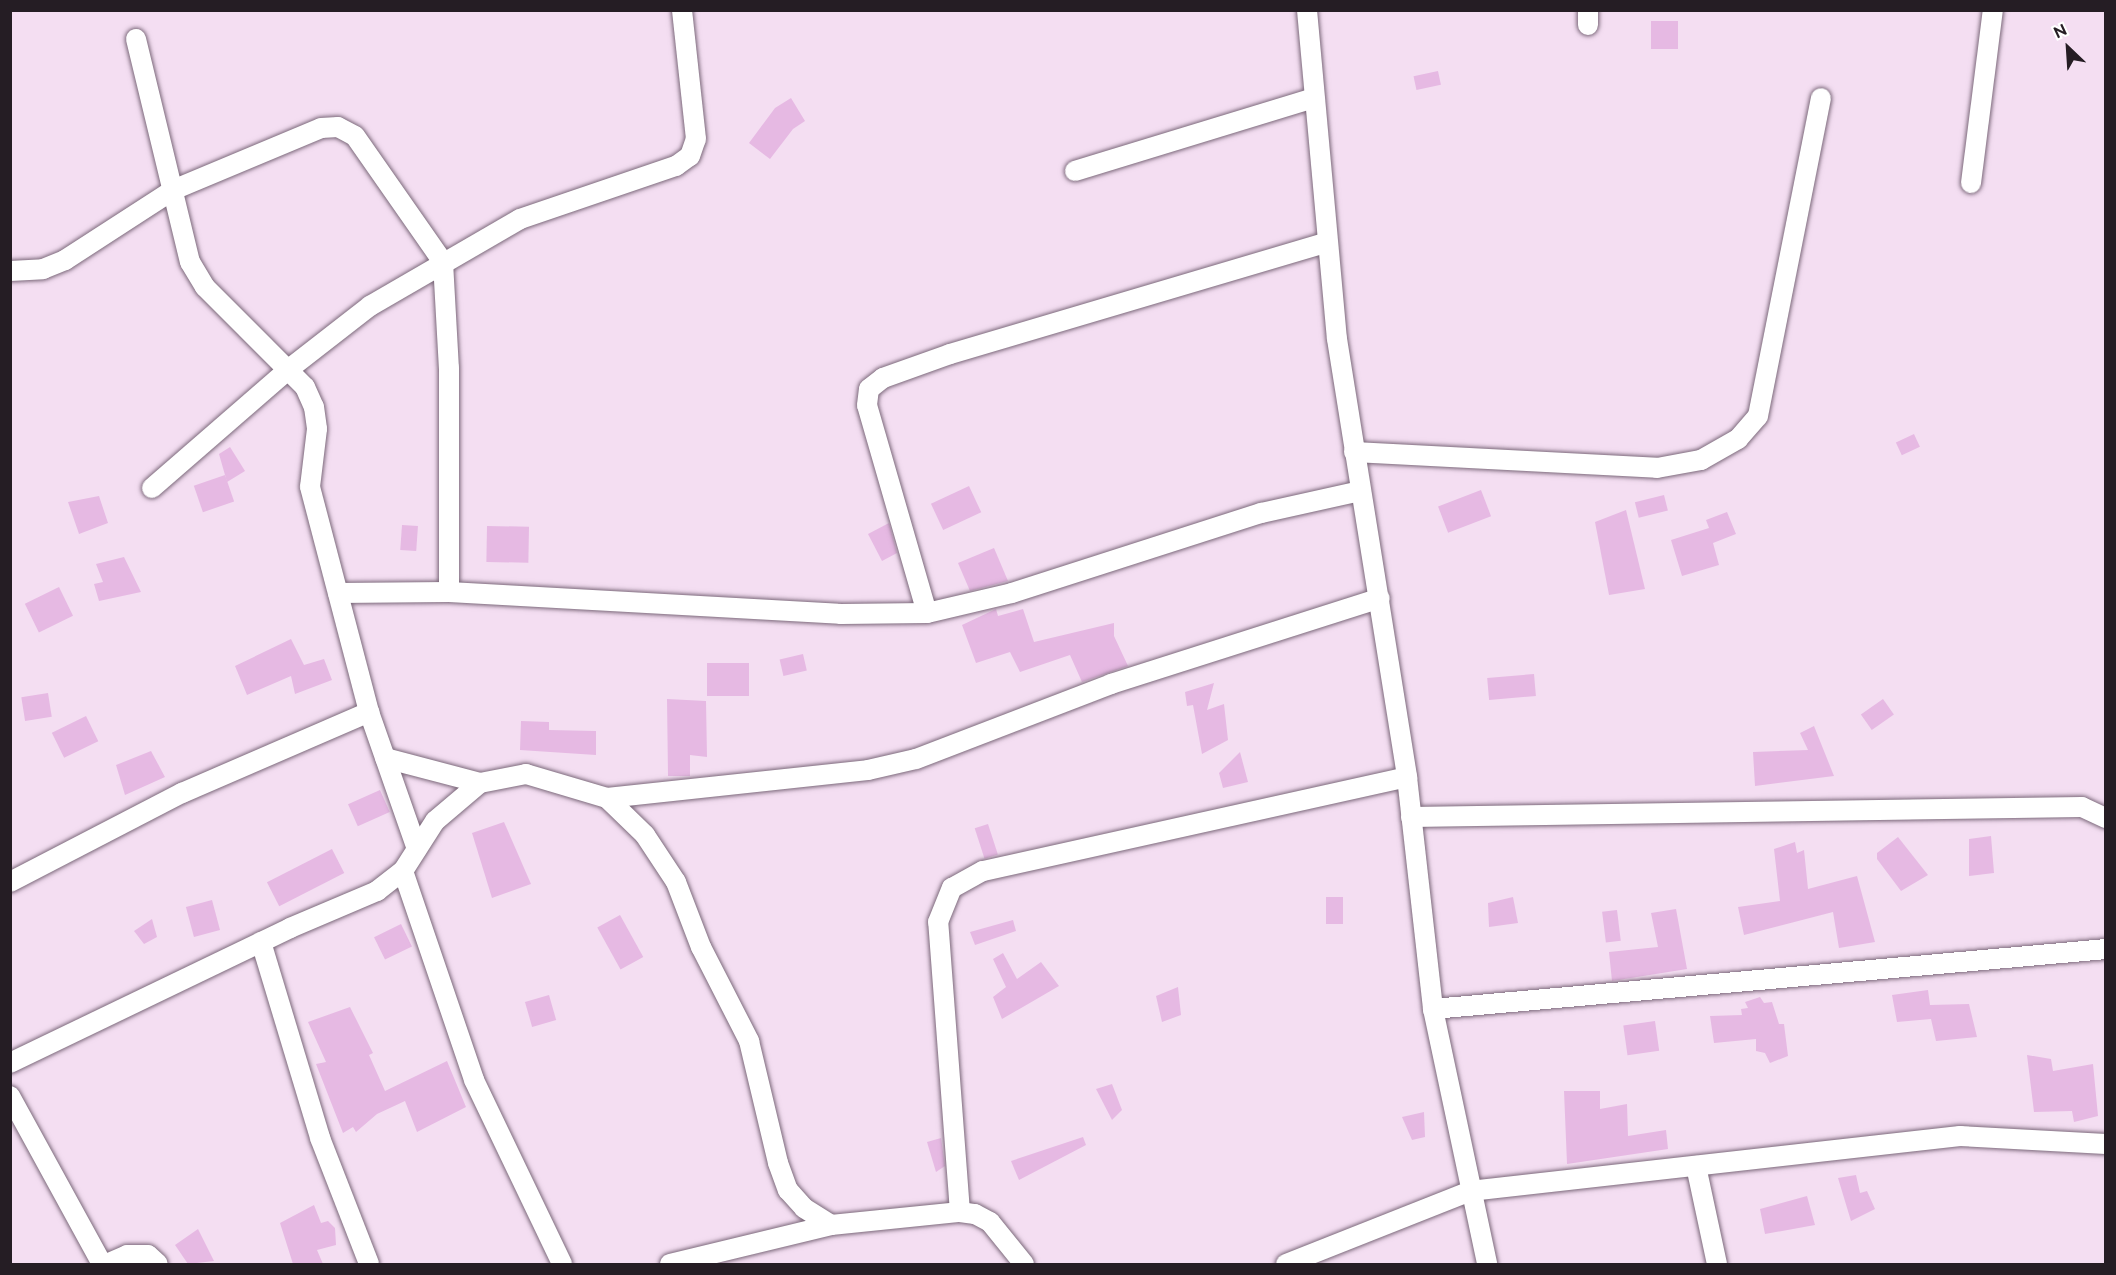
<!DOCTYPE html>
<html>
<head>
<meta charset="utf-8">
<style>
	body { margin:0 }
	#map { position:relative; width:2116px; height:1275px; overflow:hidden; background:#f4def2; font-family:Raleway,sans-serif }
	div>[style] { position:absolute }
	.building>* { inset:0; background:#e6b9e3; transform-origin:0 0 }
	.roads { filter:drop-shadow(0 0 2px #7c697b) drop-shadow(0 0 2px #7c697b) }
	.minor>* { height:20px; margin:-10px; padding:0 10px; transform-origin:10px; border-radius:10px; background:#fff }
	span { translate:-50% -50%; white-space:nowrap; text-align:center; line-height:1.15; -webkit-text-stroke:4.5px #fff; paint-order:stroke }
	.frame { position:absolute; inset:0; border:12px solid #251d24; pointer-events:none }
	.north { position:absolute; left:2038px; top:18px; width:60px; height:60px; -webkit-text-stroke:4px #fff; paint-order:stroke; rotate:335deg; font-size:16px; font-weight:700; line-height:24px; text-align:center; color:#251d24 }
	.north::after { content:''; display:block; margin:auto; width:21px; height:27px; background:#251d24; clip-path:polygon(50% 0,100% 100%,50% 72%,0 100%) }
</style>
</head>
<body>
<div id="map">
	<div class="building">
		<div style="left:1678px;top:21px;width:28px;height:27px;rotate:90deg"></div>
		<div style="left:1438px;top:71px;width:14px;height:25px;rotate:78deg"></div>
		<div style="clip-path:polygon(791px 98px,805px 121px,793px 129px,770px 159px,749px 143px,775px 108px)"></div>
		<div style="left:1914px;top:434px;width:14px;height:20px;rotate:65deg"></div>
		<div style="clip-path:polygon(230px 447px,245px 471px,227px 482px,219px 454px)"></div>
		<div style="left:225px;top:475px;width:28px;height:33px;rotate:71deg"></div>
		<div style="left:969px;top:486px;width:29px;height:42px;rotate:65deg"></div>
		<div style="left:1481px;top:490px;width:28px;height:46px;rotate:69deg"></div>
		<div style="left:1664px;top:495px;width:16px;height:30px;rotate:76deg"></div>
		<div style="clip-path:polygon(99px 496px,108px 523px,79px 534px,68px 502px)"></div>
		<div style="clip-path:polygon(1626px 510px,1645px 589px,1609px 595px,1595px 522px)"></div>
		<div style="clip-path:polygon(1727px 512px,1736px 534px,1713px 543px,1719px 565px,1682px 576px,1671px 540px,1709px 528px,1706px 520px)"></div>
		<div style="clip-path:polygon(889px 523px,897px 553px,882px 561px,868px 534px)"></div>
		<div style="left:402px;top:525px;width:16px;height:25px;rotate:4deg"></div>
		<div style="left:487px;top:526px;width:42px;height:36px;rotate:1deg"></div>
		<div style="clip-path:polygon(994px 548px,1008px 581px,970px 591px,958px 563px)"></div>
		<div style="clip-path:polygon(124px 557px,141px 592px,99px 601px,94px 584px,103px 582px,96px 564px)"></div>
		<div style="left:59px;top:587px;width:32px;height:38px;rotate:64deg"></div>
		<div style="clip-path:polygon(996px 609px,998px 616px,1023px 609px,1034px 642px,1114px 623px,1114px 636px,1128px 666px,1082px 682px,1070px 655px,1020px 672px,1010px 652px,976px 663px,962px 625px)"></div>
		<div style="clip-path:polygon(291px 639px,304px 665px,324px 659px,332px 680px,295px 694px,291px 676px,247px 695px,235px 666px)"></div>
		<div style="left:803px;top:654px;width:17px;height:24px;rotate:77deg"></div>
		<div style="left:749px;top:663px;width:33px;height:42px;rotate:90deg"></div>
		<div style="left:1534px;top:674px;width:22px;height:47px;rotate:85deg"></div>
		<div style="clip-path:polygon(1214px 683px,1207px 710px,1224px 704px,1228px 740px,1202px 754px,1193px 705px,1187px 706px,1185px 692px)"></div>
		<div style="left:48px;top:693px;width:24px;height:27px;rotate:81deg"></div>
		<div style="clip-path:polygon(667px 699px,706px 701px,707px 757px,690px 755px,690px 776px,668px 776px)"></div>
		<div style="left:1883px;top:699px;width:19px;height:27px;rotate:55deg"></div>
		<div style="left:86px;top:716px;width:28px;height:38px;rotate:64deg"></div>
		<div style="clip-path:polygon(521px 721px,549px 722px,549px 730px,596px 731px,596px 755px,520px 750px)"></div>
		<div style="clip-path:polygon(1814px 726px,1834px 776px,1755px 786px,1753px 752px,1808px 750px,1800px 733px)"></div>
		<div style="clip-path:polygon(151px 751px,165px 777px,125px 795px,116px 765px)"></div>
		<div style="clip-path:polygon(1240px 752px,1248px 782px,1223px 788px,1219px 773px)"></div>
		<div style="left:380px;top:790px;width:24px;height:35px;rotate:66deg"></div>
		<div style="clip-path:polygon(504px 822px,531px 884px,492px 898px,472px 833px)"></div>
		<div style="left:988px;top:824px;width:32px;height:14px;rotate:72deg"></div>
		<div style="clip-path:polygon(1991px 836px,1994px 873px,1969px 876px,1969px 839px)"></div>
		<div style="clip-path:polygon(1898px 837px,1928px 875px,1901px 891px,1877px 859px,1877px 853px)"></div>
		<div style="clip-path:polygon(1795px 842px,1797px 853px,1804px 850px,1808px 889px,1857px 876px,1875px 942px,1839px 948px,1833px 912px,1744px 935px,1738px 907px,1780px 901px,1774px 849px)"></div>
		<div style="left:332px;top:849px;width:27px;height:73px;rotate:63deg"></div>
		<div style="left:1343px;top:897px;width:27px;height:17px;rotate:90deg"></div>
		<div style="clip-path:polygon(1513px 897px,1518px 923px,1489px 927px,1488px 903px)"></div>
		<div style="left:212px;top:900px;width:31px;height:27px;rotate:75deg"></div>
		<div style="clip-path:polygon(1676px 909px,1687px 969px,1612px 981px,1609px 952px,1658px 947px,1651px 913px)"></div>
		<div style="left:1617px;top:910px;width:31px;height:15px;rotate:83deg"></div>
		<div style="left:620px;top:915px;width:48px;height:26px;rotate:61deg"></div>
		<div style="clip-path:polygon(152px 919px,157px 937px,144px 944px,134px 931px)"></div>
		<div style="clip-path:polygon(1013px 920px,1016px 931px,975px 945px,970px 932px)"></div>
		<div style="left:401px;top:924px;width:25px;height:30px;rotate:64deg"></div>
		<div style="clip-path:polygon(1003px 953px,1017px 979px,1041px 962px,1059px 986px,1002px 1019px,993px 997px,1006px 987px,993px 959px)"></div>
		<div style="clip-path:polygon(1178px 987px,1181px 1015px,1162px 1022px,1156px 996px)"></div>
		<div style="clip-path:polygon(1928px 990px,1930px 1005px,1969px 1004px,1977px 1037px,1936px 1041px,1931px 1019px,1897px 1022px,1892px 995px)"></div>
		<div style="left:549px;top:995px;width:26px;height:25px;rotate:74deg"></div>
		<div style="clip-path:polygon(1760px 997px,1764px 1003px,1772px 1002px,1779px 1024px,1784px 1024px,1788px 1056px,1770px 1063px,1765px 1053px,1756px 1051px,1756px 1039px,1714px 1043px,1710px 1016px,1742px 1015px,1741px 1009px,1748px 1008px,1745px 1002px)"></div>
		<div style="clip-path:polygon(350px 1007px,373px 1053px,369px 1055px,385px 1091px,447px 1061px,466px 1107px,417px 1132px,405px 1101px,377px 1114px,356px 1132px,353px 1127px,343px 1133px,316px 1064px,326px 1062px,308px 1022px)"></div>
		<div style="left:1655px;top:1021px;width:30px;height:32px;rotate:82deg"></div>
		<div style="clip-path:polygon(2027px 1055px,2051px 1059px,2053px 1071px,2093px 1064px,2098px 1116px,2074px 1122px,2072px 1111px,2034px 1112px)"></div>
		<div style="clip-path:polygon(1112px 1084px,1122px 1110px,1112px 1120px,1096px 1089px)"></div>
		<div style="clip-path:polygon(1564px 1091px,1600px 1091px,1600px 1109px,1627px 1104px,1628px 1136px,1666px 1130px,1668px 1149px,1567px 1164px)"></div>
		<div style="clip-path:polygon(1424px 1112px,1425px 1137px,1412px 1140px,1402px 1117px)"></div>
		<div style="clip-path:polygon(1083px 1137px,1086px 1145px,1019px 1180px,1011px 1161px)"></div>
		<div style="clip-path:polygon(941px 1138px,945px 1166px,936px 1172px,927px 1142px)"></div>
		<div style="clip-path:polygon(1856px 1175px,1860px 1193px,1867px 1191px,1875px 1209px,1851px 1221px,1838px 1178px)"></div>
		<div style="clip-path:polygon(1807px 1196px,1815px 1225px,1765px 1234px,1760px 1209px)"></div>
		<div style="clip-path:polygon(314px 1205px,321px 1223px,328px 1221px,335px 1228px,336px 1245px,317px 1250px,323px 1264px,293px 1264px,280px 1223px)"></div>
		<div style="clip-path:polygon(198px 1229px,214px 1261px,188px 1264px,175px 1245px)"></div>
	</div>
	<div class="roads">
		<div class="minor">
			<div style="left:1307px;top:10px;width:330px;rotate:84.8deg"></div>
			<div style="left:1337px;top:339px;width:444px;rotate:80.9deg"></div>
			<div style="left:1407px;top:777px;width:233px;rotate:83.6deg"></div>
			<div style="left:1433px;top:1009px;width:261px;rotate:78deg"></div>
			<div style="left:1588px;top:25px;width:15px;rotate:-90deg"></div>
			<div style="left:136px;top:39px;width:229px;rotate:76.4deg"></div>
			<div style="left:190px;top:262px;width:29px;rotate:59deg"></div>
			<div style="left:205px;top:287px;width:141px;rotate:45deg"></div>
			<div style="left:305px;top:387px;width:22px;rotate:66deg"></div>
			<div style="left:314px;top:407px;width:22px;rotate:82deg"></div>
			<div style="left:317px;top:429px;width:58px;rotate:96.9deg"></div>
			<div style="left:310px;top:487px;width:233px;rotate:75.3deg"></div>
			<div style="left:369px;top:712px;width:145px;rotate:70.7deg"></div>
			<div style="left:1075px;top:171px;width:250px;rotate:-17deg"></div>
			<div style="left:1971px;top:183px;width:174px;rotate:-82.8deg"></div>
			<div style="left:10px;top:271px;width:33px;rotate:-3deg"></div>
			<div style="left:43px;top:269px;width:24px;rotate:-22deg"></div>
			<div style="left:65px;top:260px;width:129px;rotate:-32.9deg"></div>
			<div style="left:173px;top:190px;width:160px;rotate:-22.7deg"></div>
			<div style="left:321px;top:128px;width:17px;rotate:-3deg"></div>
			<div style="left:338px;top:127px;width:19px;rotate:28deg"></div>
			<div style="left:355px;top:136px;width:154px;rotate:55.1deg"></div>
			<div style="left:443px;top:262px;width:106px;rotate:86.8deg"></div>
			<div style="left:449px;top:368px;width:224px;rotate:90deg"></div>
			<div style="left:449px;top:592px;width:393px;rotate:3.2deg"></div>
			<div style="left:841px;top:614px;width:86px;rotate:-0.7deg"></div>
			<div style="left:927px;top:613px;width:87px;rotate:-13.2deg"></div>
			<div style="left:1012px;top:593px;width:262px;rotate:-17.8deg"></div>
			<div style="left:1261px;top:513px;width:101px;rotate:-12.5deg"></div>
			<div style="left:1354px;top:452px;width:303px;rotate:3deg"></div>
			<div style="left:1657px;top:468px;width:45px;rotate:-10.3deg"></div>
			<div style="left:1701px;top:460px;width:43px;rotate:-29.6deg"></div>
			<div style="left:1738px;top:439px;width:30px;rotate:-49deg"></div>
			<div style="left:1758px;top:416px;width:324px;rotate:-78.8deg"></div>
			<div style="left:152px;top:488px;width:181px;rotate:-41deg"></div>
			<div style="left:289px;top:369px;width:103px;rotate:-37.9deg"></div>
			<div style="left:370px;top:306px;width:173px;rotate:-30.1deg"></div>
			<div style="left:520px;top:219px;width:165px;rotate:-18.8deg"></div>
			<div style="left:676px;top:166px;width:17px;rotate:-36deg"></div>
			<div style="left:690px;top:156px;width:18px;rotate:-71deg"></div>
			<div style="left:696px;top:139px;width:130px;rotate:-96.2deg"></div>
			<div style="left:338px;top:593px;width:111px;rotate:-0.5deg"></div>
			<div style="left:927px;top:613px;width:216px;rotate:-106.1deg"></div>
			<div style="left:867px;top:405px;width:16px;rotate:-83deg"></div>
			<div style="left:869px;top:389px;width:18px;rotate:-38deg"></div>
			<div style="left:883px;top:378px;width:71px;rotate:-19.7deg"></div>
			<div style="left:950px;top:354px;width:391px;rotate:-16.5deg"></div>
			<div style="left:385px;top:758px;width:98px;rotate:14.7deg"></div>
			<div style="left:607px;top:798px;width:262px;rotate:-6.1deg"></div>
			<div style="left:868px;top:770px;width:49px;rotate:-12.9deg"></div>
			<div style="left:916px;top:759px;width:209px;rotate:-21deg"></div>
			<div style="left:1111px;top:684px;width:282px;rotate:-17.7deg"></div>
			<div style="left:1411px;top:817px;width:671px;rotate:-0.85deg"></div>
			<div style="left:2082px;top:807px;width:26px;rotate:25deg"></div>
			<div style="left:403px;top:871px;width:221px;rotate:71.2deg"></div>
			<div style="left:474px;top:1080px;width:204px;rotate:64.4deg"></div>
			<div style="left:10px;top:882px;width:194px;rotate:-27.4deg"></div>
			<div style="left:182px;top:793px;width:204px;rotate:-23.4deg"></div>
			<div style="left:261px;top:942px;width:205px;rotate:73.2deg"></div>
			<div style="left:320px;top:1138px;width:135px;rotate:68.7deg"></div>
			<div style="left:1433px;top:1009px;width:676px;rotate:-5.09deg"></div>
			<div style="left:10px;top:1063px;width:311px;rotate:-25.7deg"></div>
			<div style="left:290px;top:928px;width:95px;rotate:-23deg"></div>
			<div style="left:377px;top:891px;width:33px;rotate:-38deg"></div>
			<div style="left:403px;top:871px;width:59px;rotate:-57.4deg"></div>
			<div style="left:435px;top:821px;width:59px;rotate:-40.2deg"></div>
			<div style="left:480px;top:783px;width:47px;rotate:-11.1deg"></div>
			<div style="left:526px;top:774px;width:84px;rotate:16.5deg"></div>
			<div style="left:607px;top:798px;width:53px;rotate:44.2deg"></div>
			<div style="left:645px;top:835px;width:56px;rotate:56.6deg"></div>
			<div style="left:676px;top:882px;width:70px;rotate:69deg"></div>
			<div style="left:701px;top:947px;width:106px;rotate:62.9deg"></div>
			<div style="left:749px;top:1041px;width:125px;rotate:76.6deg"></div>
			<div style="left:778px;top:1163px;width:29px;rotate:70deg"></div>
			<div style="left:788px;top:1190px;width:24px;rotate:48deg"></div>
			<div style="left:804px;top:1208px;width:32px;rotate:32deg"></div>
			<div style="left:831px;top:1225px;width:130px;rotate:-5.8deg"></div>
			<div style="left:960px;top:1212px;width:15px;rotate:8deg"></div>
			<div style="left:975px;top:1214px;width:17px;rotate:28deg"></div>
			<div style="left:990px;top:1222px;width:54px;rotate:51deg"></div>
			<div style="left:10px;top:1096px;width:192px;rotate:61.3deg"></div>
			<div style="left:1696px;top:1166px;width:100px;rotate:77.9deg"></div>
			<div style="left:960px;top:1212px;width:291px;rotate:-94.3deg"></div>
			<div style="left:938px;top:922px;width:37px;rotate:-68deg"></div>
			<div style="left:952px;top:888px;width:35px;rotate:-29deg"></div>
			<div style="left:983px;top:871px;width:434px;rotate:-12.5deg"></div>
			<div style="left:107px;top:1264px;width:22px;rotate:-24deg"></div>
			<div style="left:127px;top:1255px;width:21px"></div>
			<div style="left:148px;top:1255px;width:13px;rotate:42deg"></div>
			<div style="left:670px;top:1264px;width:166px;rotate:-13.6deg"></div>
			<div style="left:1286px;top:1264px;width:198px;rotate:-21.6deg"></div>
			<div style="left:1470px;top:1191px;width:493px;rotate:-6.4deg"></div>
			<div style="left:1960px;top:1136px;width:146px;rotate:3.1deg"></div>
		</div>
	</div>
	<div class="frame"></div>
	<div class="north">N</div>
</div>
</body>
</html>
